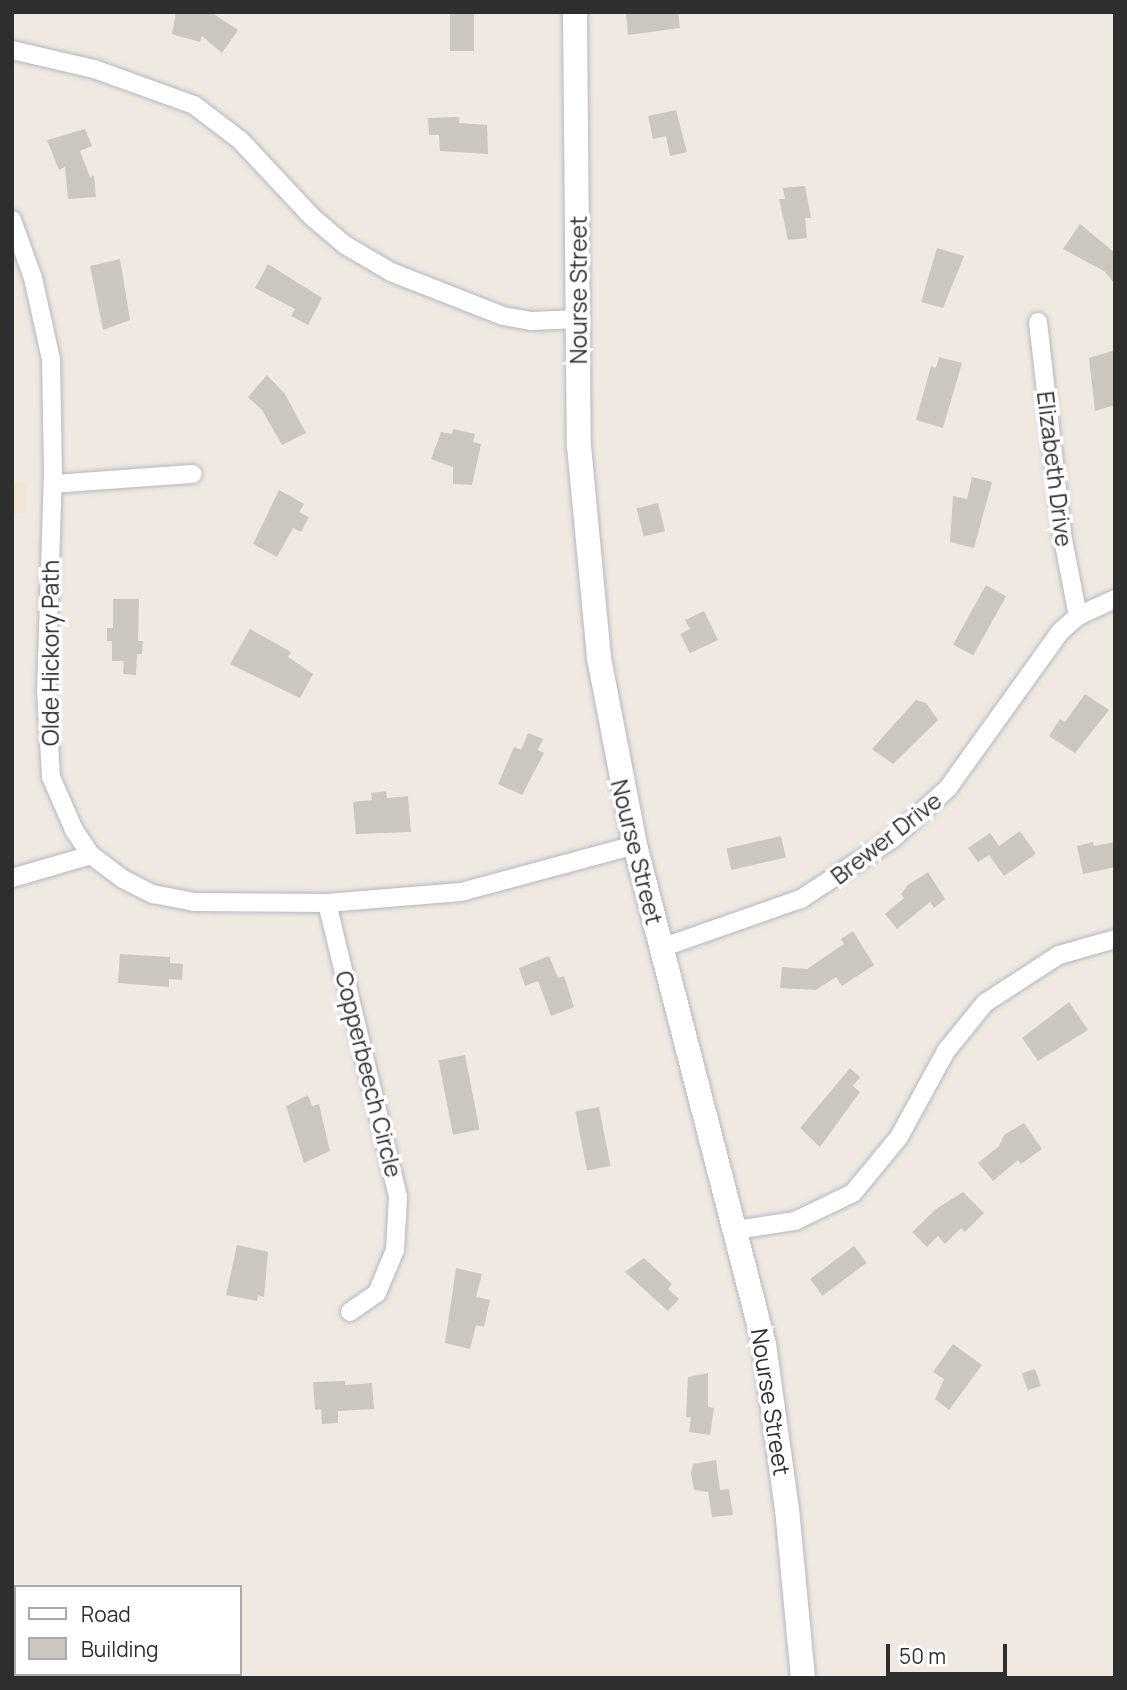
<!DOCTYPE html>
<html>
<head>
<meta charset="utf-8">
<style>
	body { margin:0 }
	#map { position:relative; width:1127px; height:1690px; overflow:hidden; background:#efe9e1; font-family:Manrope,sans-serif }
	div>[style] { position:absolute }
	.education>* { inset:0; background:#f0e6d1 }
	.building>* { inset:0; background:#cbc7bf; transform-origin:0 0 }
	.roads { filter:drop-shadow(0 0 2px #b4b7c1) drop-shadow(0 0 2px #b4b7c1) }
	.minor>* { height:18px; margin:-9px; padding:0 9px; transform-origin:9px; border-radius:9px; background:#fff }
	.secondary>* { height:24px; margin:-12px; padding:0 12px; transform-origin:12px; border-radius:12px; background:#fff }
	span { translate:-50% -50%; white-space:nowrap; text-align:center; line-height:1.15; -webkit-text-stroke:7px #fff; paint-order:stroke }
	.street-label { font-size:23px; color:#2e2e2e }
	.frame { position:absolute; inset:0; border:14px solid #2e2e2e; pointer-events:none }
	.legend { position:absolute; left:14px; top:1585px; width:228px; height:91px; box-sizing:border-box; background:#fff; border:2px solid #ababab; margin:0; padding:9px 12px; list-style:none; font-size:21px; color:#2e2e2e }
	.legend li { display:flex; align-items:center; gap:14px; height:35px }
	.legend b { width:35px; border:2px solid #ababab }
	.scale { position:absolute; left:886px; top:1644px; width:121px; height:32px; box-sizing:border-box; border:4px solid #2e2e2e; border-top:0; padding-left:9px; font-size:21px; line-height:24px; white-space:nowrap; color:#2e2e2e; -webkit-text-stroke:5px #fff; paint-order:stroke }
</style>
</head>
<body>
<div id="map">
	<div class="education">
		<div style="clip-path:polygon(26px 483px,25px 512px,12px 514px,12px 484px)"></div>
	</div>
	<div class="building">
		<div style="clip-path:polygon(176px 12px,211px 12px,238px 30px,222px 53px,202px 36px,200px 42px,172px 34px)"></div>
		<div style="left:450px;top:12px;width:24px;height:39px"></div>
		<div style="clip-path:polygon(626px 12px,678px 12px,680px 28px,628px 35px)"></div>
		<div style="clip-path:polygon(676px 110px,687px 152px,670px 156px,666px 136px,653px 139px,648px 116px)"></div>
		<div style="clip-path:polygon(459px 117px,459px 123px,487px 125px,488px 154px,440px 151px,439px 135px,429px 135px,428px 118px)"></div>
		<div style="clip-path:polygon(85px 129px,92px 146px,80px 151px,90px 177px,94px 175px,96px 197px,68px 199px,65px 167px,59px 170px,47px 140px)"></div>
		<div style="clip-path:polygon(805px 186px,811px 218px,805px 218px,807px 238px,788px 240px,779px 199px,785px 199px,783px 188px)"></div>
		<div style="clip-path:polygon(1080px 224px,1115px 253px,1115px 284px,1104px 271px,1063px 249px)"></div>
		<div style="clip-path:polygon(937px 248px,964px 256px,943px 308px,921px 302px)"></div>
		<div style="clip-path:polygon(120px 259px,130px 320px,103px 330px,90px 266px)"></div>
		<div style="clip-path:polygon(268px 264px,322px 298px,308px 325px,291px 316px,295px 309px,255px 288px)"></div>
		<div style="clip-path:polygon(1115px 350px,1115px 405px,1095px 411px,1089px 358px)"></div>
		<div style="clip-path:polygon(939px 357px,962px 363px,943px 428px,916px 420px,931px 366px,936px 368px)"></div>
		<div style="clip-path:polygon(267px 375px,285px 394px,306px 433px,282px 445px,262px 410px,248px 397px)"></div>
		<div style="clip-path:polygon(453px 429px,475px 434px,473px 442px,481px 444px,472px 485px,453px 484px,453px 467px,431px 459px,441px 432px,452px 434px)"></div>
		<div style="clip-path:polygon(972px 477px,992px 482px,974px 548px,950px 542px,953px 496px,967px 499px)"></div>
		<div style="clip-path:polygon(279px 490px,304px 504px,299px 512px,309px 517px,301px 532px,293px 528px,277px 557px,253px 544px)"></div>
		<div style="left:658px;top:503px;width:29px;height:22px;rotate:76deg"></div>
		<div style="left:986px;top:585px;width:23px;height:68px;rotate:29deg"></div>
		<div style="clip-path:polygon(113px 599px,139px 599px,138px 641px,143px 641px,142px 654px,137px 654px,136px 675px,123px 674px,124px 661px,112px 661px,112px 641px,107px 641px,107px 628px,113px 628px)"></div>
		<div style="clip-path:polygon(704px 611px,718px 640px,690px 653px,680px 634px,690px 629px,685px 620px)"></div>
		<div style="clip-path:polygon(250px 629px,291px 652px,288px 657px,313px 674px,300px 698px,230px 664px)"></div>
		<div style="clip-path:polygon(1085px 694px,1109px 710px,1075px 753px,1049px 736px,1060px 719px,1065px 722px)"></div>
		<div style="clip-path:polygon(916px 700px,926px 703px,938px 720px,893px 764px,872px 749px)"></div>
		<div style="clip-path:polygon(528px 733px,543px 739px,538px 750px,544px 753px,522px 795px,498px 784px,514px 747px,521px 750px)"></div>
		<div style="clip-path:polygon(386px 791px,387px 798px,408px 796px,411px 832px,356px 834px,353px 802px,372px 800px,371px 793px)"></div>
		<div style="clip-path:polygon(1020px 831px,1036px 854px,1004px 876px,989px 855px,978px 862px,968px 848px,990px 833px,999px 846px)"></div>
		<div style="left:781px;top:836px;width:22px;height:56px;rotate:77deg"></div>
		<div style="clip-path:polygon(1093px 842px,1094px 846px,1115px 842px,1115px 867px,1083px 874px,1077px 846px)"></div>
		<div style="clip-path:polygon(928px 872px,945px 899px,934px 908px,930px 902px,897px 929px,885px 914px,904px 898px,901px 894px,908px 885px)"></div>
		<div style="clip-path:polygon(853px 931px,874px 965px,842px 986px,836px 977px,816px 990px,780px 988px,782px 967px,807px 969px,844px 944px,841px 939px)"></div>
		<div style="clip-path:polygon(120px 954px,170px 957px,170px 963px,183px 964px,182px 980px,169px 979px,169px 987px,118px 983px)"></div>
		<div style="clip-path:polygon(549px 956px,558px 978px,564px 976px,574px 1007px,551px 1016px,538px 981px,525px 986px,519px 968px)"></div>
		<div style="clip-path:polygon(1069px 1002px,1088px 1030px,1038px 1061px,1022px 1038px)"></div>
		<div style="left:465px;top:1055px;width:76px;height:27px;rotate:79deg"></div>
		<div style="clip-path:polygon(850px 1068px,860px 1077px,853px 1086px,860px 1092px,820px 1147px,800px 1128px)"></div>
		<div style="clip-path:polygon(308px 1095px,312px 1106px,319px 1104px,330px 1151px,304px 1163px,286px 1106px)"></div>
		<div style="left:599px;top:1107px;width:60px;height:24px;rotate:79deg"></div>
		<div style="clip-path:polygon(1024px 1123px,1042px 1149px,1021px 1164px,1018px 1160px,993px 1181px,978px 1163px,999px 1146px,1004px 1135px)"></div>
		<div style="clip-path:polygon(963px 1192px,984px 1213px,965px 1232px,961px 1228px,945px 1244px,938px 1236px,927px 1247px,912px 1232px,936px 1209px)"></div>
		<div style="clip-path:polygon(237px 1245px,268px 1252px,264px 1297px,258px 1295px,257px 1301px,226px 1295px)"></div>
		<div style="left:854px;top:1246px;width:21px;height:55px;rotate:53deg"></div>
		<div style="clip-path:polygon(644px 1258px,672px 1284px,668px 1289px,679px 1299px,668px 1311px,625px 1272px)"></div>
		<div style="clip-path:polygon(456px 1268px,482px 1274px,476px 1297px,490px 1300px,484px 1327px,476px 1325px,470px 1349px,445px 1343px)"></div>
		<div style="clip-path:polygon(953px 1344px,982px 1365px,949px 1410px,935px 1399px,944px 1379px,933px 1372px)"></div>
		<div style="left:1035px;top:1369px;width:18px;height:14px;rotate:71deg"></div>
		<div style="clip-path:polygon(708px 1373px,708px 1407px,714px 1408px,710px 1435px,689px 1432px,691px 1417px,686px 1417px,688px 1377px)"></div>
		<div style="clip-path:polygon(345px 1381px,345px 1385px,372px 1383px,374px 1409px,338px 1411px,338px 1423px,322px 1424px,321px 1409px,315px 1410px,313px 1382px)"></div>
		<div style="clip-path:polygon(716px 1460px,720px 1490px,729px 1489px,733px 1515px,712px 1517px,708px 1492px,694px 1490px,691px 1473px,693px 1464px)"></div>
	</div>
	<div class="roads">
		<div class="minor">
			<div style="left:12px;top:50px;width:84px;rotate:13deg"></div>
			<div style="left:94px;top:69px;width:106px;rotate:19.8deg"></div>
			<div style="left:194px;top:105px;width:58px;rotate:37.3deg"></div>
			<div style="left:240px;top:140px;width:104px;rotate:46.9deg"></div>
			<div style="left:311px;top:216px;width:45px;rotate:40.5deg"></div>
			<div style="left:345px;top:245px;width:53px;rotate:30.4deg"></div>
			<div style="left:391px;top:272px;width:120px;rotate:21.4deg"></div>
			<div style="left:503px;top:316px;width:28px;rotate:10deg"></div>
			<div style="left:531px;top:321px;width:48px;rotate:-2.4deg"></div>
			<div style="left:12px;top:220px;width:62px;rotate:70.1deg"></div>
			<div style="left:33px;top:278px;width:83px;rotate:77.5deg"></div>
			<div style="left:51px;top:359px;width:113px;rotate:89deg"></div>
			<div style="left:53px;top:472px;width:218px;rotate:91.8deg"></div>
			<div style="left:46px;top:690px;width:87px;rotate:86.7deg"></div>
			<div style="left:51px;top:777px;width:58px;rotate:66.5deg"></div>
			<div style="left:74px;top:830px;width:30px;rotate:56deg"></div>
			<div style="left:91px;top:855px;width:40px;rotate:37deg"></div>
			<div style="left:123px;top:879px;width:34px;rotate:27deg"></div>
			<div style="left:153px;top:894px;width:42px;rotate:11deg"></div>
			<div style="left:194px;top:902px;width:133px;rotate:0.4deg"></div>
			<div style="left:327px;top:903px;width:134px;rotate:-4.7deg"></div>
			<div style="left:461px;top:892px;width:180px;rotate:-15.1deg"></div>
			<div style="left:1038px;top:322px;width:213px;rotate:83.5deg"></div>
			<div style="left:1062px;top:534px;width:84px;rotate:79deg"></div>
			<div style="left:53px;top:484px;width:140px;rotate:-4.1deg"></div>
			<div style="left:12px;top:878px;width:82px;rotate:-16.2deg"></div>
			<div style="left:327px;top:903px;width:302px;rotate:76.4deg"></div>
			<div style="left:398px;top:1197px;width:53px;rotate:93.2deg"></div>
			<div style="left:395px;top:1250px;width:47px;rotate:112.7deg"></div>
			<div style="left:377px;top:1293px;width:33px;rotate:145deg"></div>
			<div style="left:661px;top:948px;width:148px;rotate:-19.3deg"></div>
			<div style="left:801px;top:899px;width:109px;rotate:-33.4deg"></div>
			<div style="left:892px;top:839px;width:76px;rotate:-42.3deg"></div>
			<div style="left:948px;top:788px;width:192px;rotate:-54.3deg"></div>
			<div style="left:1060px;top:632px;width:24px;rotate:-42deg"></div>
			<div style="left:1078px;top:616px;width:41px;rotate:-24.7deg"></div>
			<div style="left:736px;top:1230px;width:60px;rotate:-8.7deg"></div>
			<div style="left:795px;top:1221px;width:64px;rotate:-25.8deg"></div>
			<div style="left:853px;top:1193px;width:72px;rotate:-50.6deg"></div>
			<div style="left:899px;top:1137px;width:98px;rotate:-61.3deg"></div>
			<div style="left:946px;top:1051px;width:62px;rotate:-50.9deg"></div>
			<div style="left:985px;top:1003px;width:88px;rotate:-33deg"></div>
			<div style="left:1059px;top:955px;width:58px;rotate:-15.9deg"></div>
		</div>
		<div class="secondary">
			<div style="left:575px;top:12px;width:434px;rotate:89.5deg"></div>
			<div style="left:579px;top:446px;width:213px;rotate:84.6deg"></div>
			<div style="left:599px;top:658px;width:190px;rotate:79.1deg"></div>
			<div style="left:635px;top:845px;width:515px;rotate:75.51deg"></div>
			<div style="left:764px;top:1344px;width:167px;rotate:82.1deg"></div>
			<div style="left:787px;top:1509px;width:170px;rotate:84.6deg"></div>
		</div>
	</div>
	<div class="street-label">
		<span style="left:578px;top:290px;rotate:-90deg">Nourse Street</span>
		<span style="left:1055px;top:469px;rotate:83deg">Elizabeth Drive</span>
		<span style="left:50px;top:653px;rotate:-90deg">Olde Hickory Path</span>
		<span style="left:886px;top:838px;rotate:-38deg">Brewer Drive</span>
		<span style="left:637px;top:852px;rotate:76deg">Nourse Street</span>
		<span style="left:369px;top:1074px;rotate:76deg">Copperbeech Circle</span>
		<span style="left:771px;top:1402px;rotate:81deg">Nourse Street</span>
	</div>
	<div class="frame"></div>
	<ul class="legend">
	<li><b style="height:9px;background:#fff"></b>Road</li>
	<li><b style="height:19px;background:#cbc7bf"></b>Building</li>
	</ul>
	<div class="scale">50 m</div>
</div>
</body>
</html>
